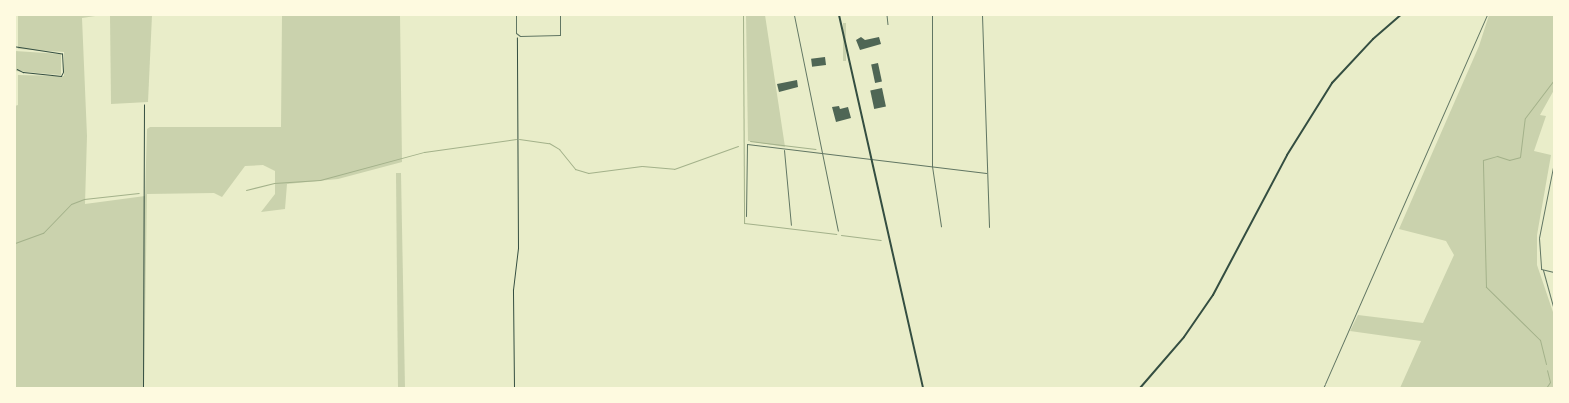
<!DOCTYPE html>
<html>
<head>
<meta charset="utf-8">
<style>
	body { margin:0 }
	#map { position:relative; width:1569px; height:403px; overflow:hidden; background:#e9edc9; font-family:Helvetica,sans-serif }
	div>[style] { position:absolute }
	.green>* { inset:0; background:#cad2ad; transform-origin:0 0 }
	.stream>* { height:1px; margin:-0.5px; padding:0 0.5px; transform-origin:0.5px; border-radius:0.5px; background:#a3b18a }
	.building>* { inset:0; background:#4f6655; transform-origin:0 0 }
	.path>* { height:0.5px; margin:-0.25px; padding:0 0.25px; transform-origin:0.25px; border-radius:0.25px; background:#344e41 }
	.service>* { height:0.5px; margin:-0.25px; padding:0 0.25px; transform-origin:0.25px; border-radius:0.25px; background:#617663 }
	.minor>* { height:1px; margin:-0.5px; padding:0 0.5px; transform-origin:0.5px; border-radius:0.5px; background:#617663 }
	.secondary>* { height:2px; margin:-1px; padding:0 1px; transform-origin:1px; border-radius:1px; background:#344e41 }
	span { translate:-50% -50%; white-space:nowrap; text-align:center; line-height:1.15; -webkit-text-stroke:4px #fefae0; paint-order:stroke }
	.frame { position:absolute; inset:0; border:16px solid #fefae0; pointer-events:none }
</style>
</head>
<body>
<div id="map">
	<div class="green">
		<div style="clip-path:polygon(15px 15px,15px 51px,61px 54px,61px 75px,15px 71px,15px 104px)"></div>
		<div style="clip-path:polygon(18px 15px,102px 15px,82px 18px,87px 136px,85px 204px,145px 196px,147px 129px,150px 127px,281px 127px,282px 15px,400px 15px,402px 162px,338px 179px,287px 184px,285px 209px,261px 212px,275px 194px,275px 171px,263px 165px,245px 166px,222px 197px,214px 193px,147px 194px,144px 388px,15px 388px,15px 106px,18px 105px,18px 75px,64px 76px,64px 52px,18px 49px)"></div>
		<div style="clip-path:polygon(110px 15px,152px 15px,148px 102px,111px 104px)"></div>
		<div style="clip-path:polygon(746px 15px,765px 15px,785px 147px,748px 141px)"></div>
		<div style="clip-path:polygon(1489px 15px,1554px 15px,1554px 90px,1540px 115px,1546px 116px,1534px 151px,1551px 155px,1537px 235px,1537px 265px,1554px 315px,1554px 388px,1400px 388px,1421px 341px,1350px 331px,1358px 315px,1423px 323px,1454px 255px,1446px 241px,1399px 229px,1479px 46px)"></div>
		<div style="left:843px;top:23px;width:3px;height:38px"></div>
		<div style="clip-path:polygon(396px 173px,401px 173px,405px 388px,398px 388px)"></div>
	</div>
	<div class="stream">
		<div style="left:743px;top:15px;width:208px;rotate:89.7deg"></div>
		<div style="left:744px;top:223px;width:93px;rotate:6.8deg"></div>
		<div style="left:519px;top:139px;width:30px;rotate:8deg"></div>
		<div style="left:549px;top:143px;width:12px;rotate:31deg"></div>
		<div style="left:559px;top:149px;width:26px;rotate:51deg"></div>
		<div style="left:575px;top:169px;width:14px;rotate:17deg"></div>
		<div style="left:588px;top:173px;width:54px;rotate:-7.4deg"></div>
		<div style="left:642px;top:166px;width:32px;rotate:5deg"></div>
		<div style="left:674px;top:169px;width:68px;rotate:-19.8deg"></div>
		<div style="left:750px;top:141px;width:66px;rotate:6.9deg"></div>
		<div style="left:246px;top:190px;width:29px;rotate:-14deg"></div>
		<div style="left:274px;top:183px;width:46px;rotate:-3.7deg"></div>
		<div style="left:320px;top:180px;width:108px;rotate:-15.1deg"></div>
		<div style="left:424px;top:152px;width:93px;rotate:-8deg"></div>
		<div style="left:841px;top:235px;width:40px;rotate:7.1deg"></div>
		<div style="left:15px;top:243px;width:30px;rotate:-20deg"></div>
		<div style="left:43px;top:233px;width:40px;rotate:-46deg"></div>
		<div style="left:71px;top:204px;width:14px;rotate:-21deg"></div>
		<div style="left:84px;top:199px;width:55px;rotate:-6.2deg"></div>
		<div style="left:1546px;top:364px;width:25px;rotate:-104deg"></div>
		<div style="left:1540px;top:340px;width:76px;rotate:-135.5deg"></div>
		<div style="left:1486px;top:287px;width:127px;rotate:-91.4deg"></div>
		<div style="left:1483px;top:160px;width:15px;rotate:-16deg"></div>
		<div style="left:1497px;top:156px;width:13px;rotate:18deg"></div>
		<div style="left:1509px;top:160px;width:11px;rotate:-15deg"></div>
		<div style="left:1520px;top:157px;width:39px;rotate:-83deg"></div>
		<div style="left:1525px;top:118px;width:48px;rotate:-52.7deg"></div>
		<div style="left:1546px;top:388px;width:7px;rotate:-56deg"></div>
		<div style="left:1550px;top:382px;width:12px;rotate:-104deg"></div>
	</div>
	<div class="building">
		<div style="clip-path:polygon(861px 37px,865px 40px,879px 37px,881px 44px,860px 50px,856px 40px)"></div>
		<div style="left:825px;top:57px;width:8px;height:14px;rotate:83deg"></div>
		<div style="left:878px;top:63px;width:19px;height:7px;rotate:78deg"></div>
		<div style="clip-path:polygon(797px 80px,798px 87px,779px 92px,777px 84px)"></div>
		<div style="left:882px;top:88px;width:19px;height:12px;rotate:78deg"></div>
		<div style="clip-path:polygon(839px 106px,840px 109px,848px 107px,851px 118px,836px 122px,832px 107px)"></div>
	</div>
	<div class="path">
		<div style="left:17px;top:69px;width:7px;rotate:27deg"></div>
		<div style="left:23px;top:72px;width:29px;rotate:6deg"></div>
		<div style="left:52px;top:75px;width:9px;rotate:6deg"></div>
		<div style="left:61px;top:76px;width:4px;rotate:-63deg"></div>
		<div style="left:63px;top:72px;width:18px;rotate:-93deg"></div>
		<div style="left:62px;top:54px;width:46px;rotate:-171.2deg"></div>
		<div style="left:143px;top:388px;width:283px;rotate:-89.8deg"></div>
		<div style="left:514px;top:388px;width:98px;rotate:-90.6deg"></div>
		<div style="left:513px;top:290px;width:42px;rotate:-83.2deg"></div>
		<div style="left:518px;top:248px;width:210px;rotate:-90.3deg"></div>
	</div>
	<div class="service">
		<div style="left:887px;top:15px;width:9px;rotate:84deg"></div>
		<div style="left:1325px;top:384px;width:403px;rotate:-66.3deg"></div>
	</div>
	<div class="minor">
		<div style="left:516px;top:15px;width:18px;rotate:90deg"></div>
		<div style="left:516px;top:33px;width:5px;rotate:37deg"></div>
		<div style="left:520px;top:36px;width:40px;rotate:-1.4deg"></div>
		<div style="left:560px;top:35px;width:20px;rotate:-90deg"></div>
		<div style="left:794px;top:15px;width:220px;rotate:78.5deg"></div>
		<div style="left:932px;top:15px;width:151px;rotate:90deg"></div>
		<div style="left:932px;top:166px;width:61px;rotate:81.5deg"></div>
		<div style="left:982px;top:15px;width:212px;rotate:88.1deg"></div>
		<div style="left:784px;top:150px;width:75px;rotate:84.7deg"></div>
		<div style="left:1554px;top:162px;width:77px;rotate:101.2deg"></div>
		<div style="left:1539px;top:238px;width:31px;rotate:86deg"></div>
		<div style="left:1541px;top:269px;width:13px;rotate:13deg"></div>
		<div style="left:746px;top:216px;width:72px;rotate:-89.2deg"></div>
		<div style="left:747px;top:144px;width:241px;rotate:6.9deg"></div>
		<div style="left:1543px;top:270px;width:41px;rotate:74.6deg"></div>
		<div style="left:1323px;top:388px;width:4px;rotate:-63deg"></div>
	</div>
	<div class="secondary">
		<div style="left:839px;top:15px;width:382px;rotate:77.3deg"></div>
		<div style="left:1140px;top:388px;width:67px;rotate:-49.2deg"></div>
		<div style="left:1184px;top:337px;width:51px;rotate:-55.4deg"></div>
		<div style="left:1213px;top:295px;width:158px;rotate:-62.1deg"></div>
		<div style="left:1287px;top:155px;width:85px;rotate:-58deg"></div>
		<div style="left:1332px;top:83px;width:60px;rotate:-47deg"></div>
		<div style="left:1373px;top:39px;width:37px;rotate:-41deg"></div>
	</div>
	<div class="frame"></div>
</div>
</body>
</html>
